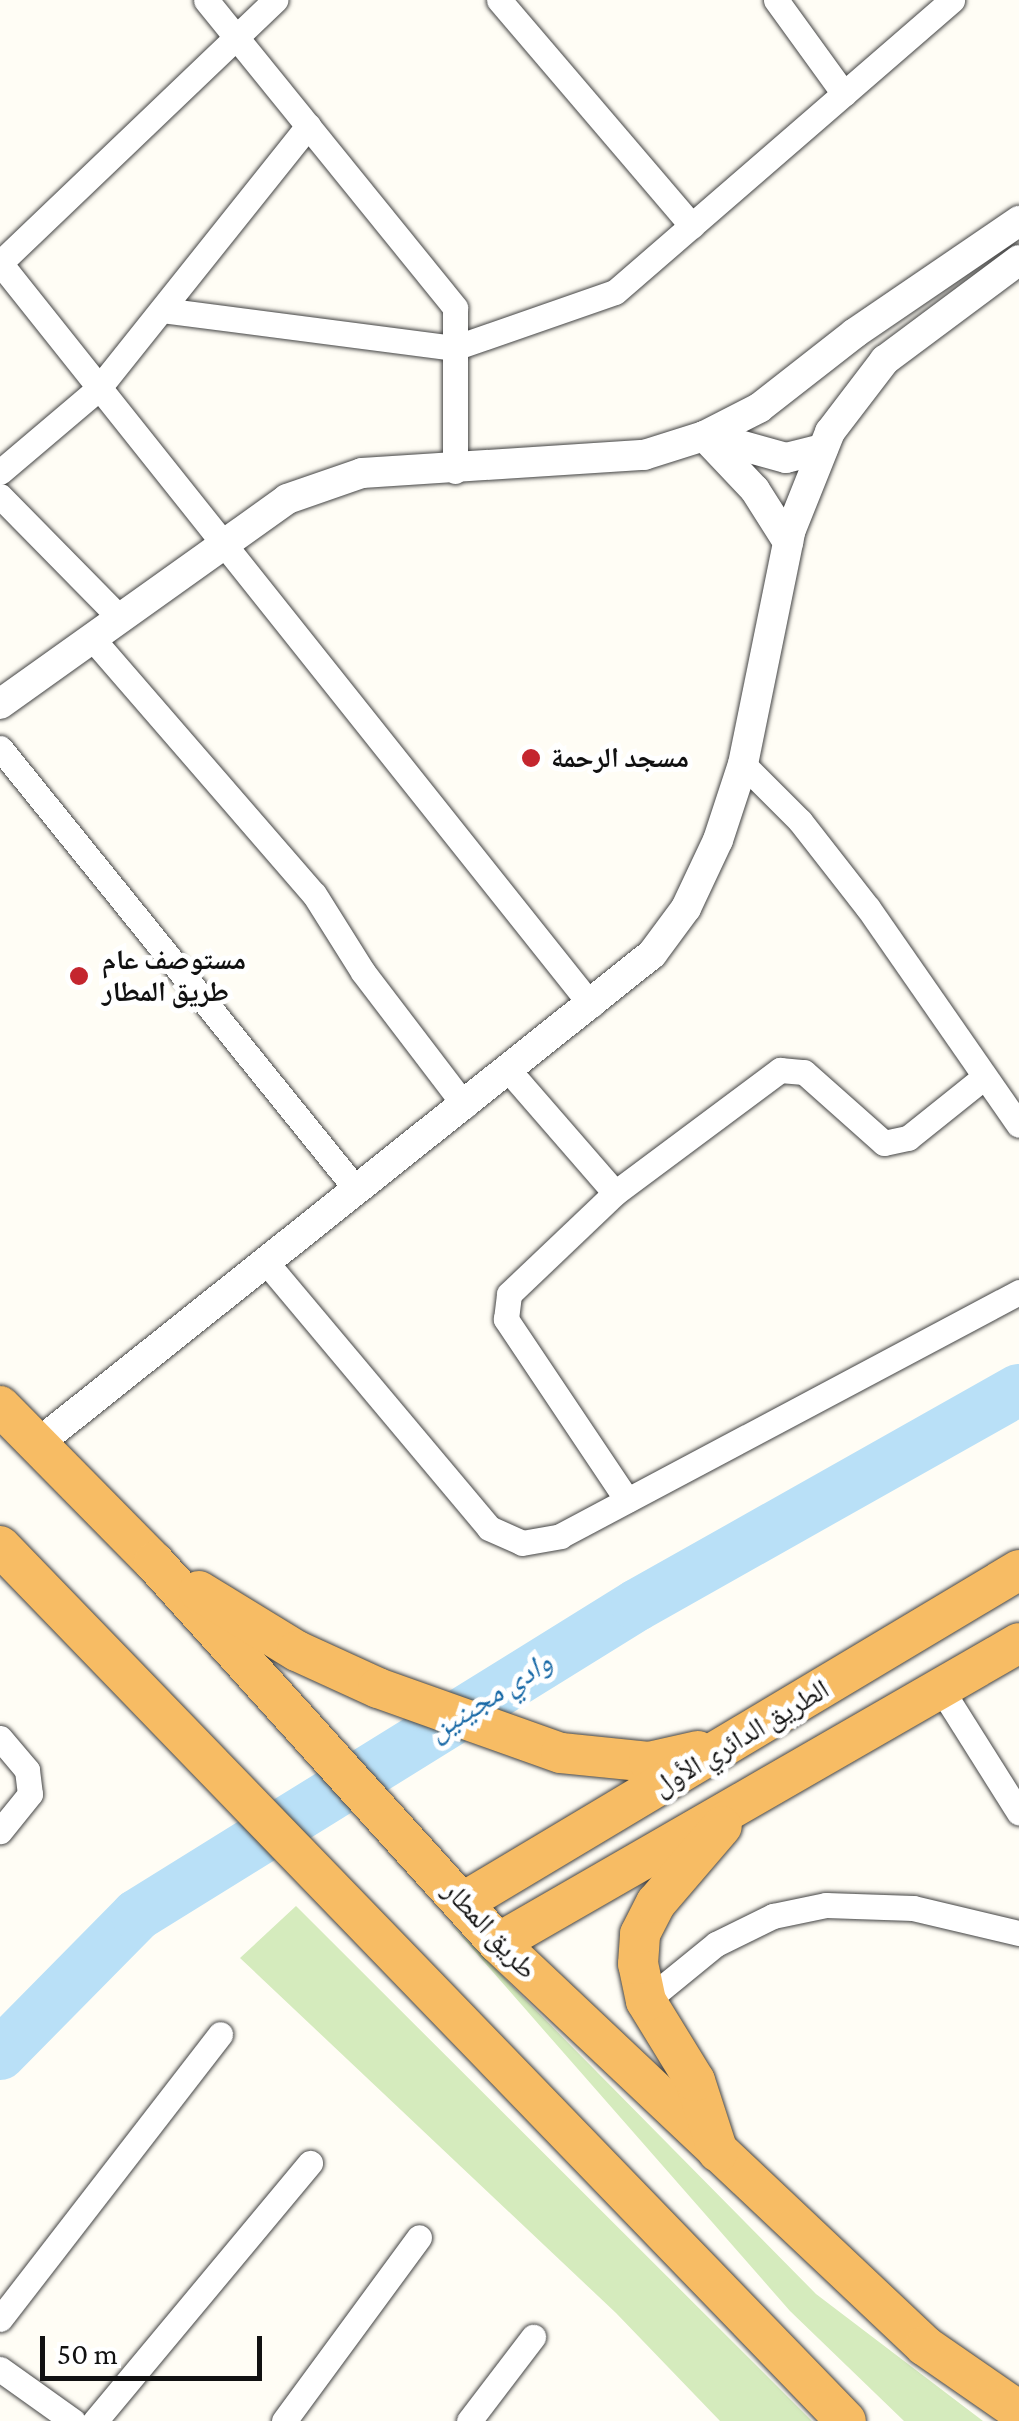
<!DOCTYPE html>
<html>
<head>
<meta charset="utf-8">
<style>
	body { margin:0 }
	#map { position:relative; width:1019px; height:2421px; overflow:hidden; background:#fffdf5; font-family:"Crimson Pro","Noto Naskh Arabic",serif }
	div>[style] { position:absolute }
	.green>* { inset:0; background:#d5ebbd }
	.river>* { height:52px; margin:-26px; padding:0 26px; transform-origin:26px; border-radius:26px; background:#b9e0f7 }
	.roads { filter:drop-shadow(0 0 2px #444) drop-shadow(0 0 2px #444) }
	.minor>* { height:25px; margin:-12.5px; padding:0 12.5px; transform-origin:12.5px; border-radius:12.5px; background:#fff }
	.tertiary>* { height:30px; margin:-15px; padding:0 15px; transform-origin:15px; border-radius:15px; background:#fff }
	.trunk>* { height:40px; margin:-20px; padding:0 20px; transform-origin:20px; border-radius:20px; background:#f7bc64 }
	.dots>* { width:28px; height:28px; translate:-50% -50%; box-sizing:border-box; border:5px solid #fff; border-radius:50% }
	span { translate:-50% -50%; white-space:nowrap; text-align:center; line-height:1.15; -webkit-text-stroke:10px #fff; paint-order:stroke }
	.poi-label { font-size:28px; color:#111; font-weight:700 }
	.left { translate:0 -50%; text-align:left }
	.street-label { font-size:28px; color:#111 }
	.water-label { font-size:30px; color:#1768a6; font-style:italic }
	.scale { position:absolute; left:40px; top:2336px; width:222px; height:45px; box-sizing:border-box; border:5px solid #111; border-top:0; padding-left:12px; font-size:30px; line-height:35px; white-space:nowrap; color:#111; -webkit-text-stroke:8px #fff; paint-order:stroke }
</style>
</head>
<body>
<div id="map">
	<div class="green">
		<div style="clip-path:polygon(296px 1906px,812px 2421px,720px 2421px,616px 2313px,240px 1958px)"></div>
		<div style="clip-path:polygon(449px 1922px,816px 2294px,983px 2421px,904px 2421px,790px 2311px)"></div>
	</div>
	<div class="river">
		<div style="left:0;top:2054px;width:195px;rotate:-45.4deg"></div>
		<div style="left:137px;top:1915px;width:588px;rotate:-31.8deg"></div>
		<div style="left:637px;top:1605px;width:438px;rotate:-29.4deg"></div>
	</div>
	<div class="roads">
		<div class="minor">
			<div style="left:206px;top:0;width:396px;rotate:51deg"></div>
			<div style="left:455px;top:308px;width:163px;rotate:90deg"></div>
			<div style="left:499px;top:0;width:297px;rotate:49.5deg"></div>
			<div style="left:776px;top:0;width:116px;rotate:54.1deg"></div>
			<div style="left:0;top:263px;width:949px;rotate:51.46deg"></div>
			<div style="left:0;top:263px;width:381px;rotate:-43.7deg"></div>
			<div style="left:162px;top:310px;width:294px;rotate:7.4deg"></div>
			<div style="left:454px;top:348px;width:170px;rotate:-19.2deg"></div>
			<div style="left:615px;top:292px;width:446px;rotate:-40.9deg"></div>
			<div style="left:0;top:472px;width:128px;rotate:-40.3deg"></div>
			<div style="left:98px;top:389px;width:337px;rotate:-51.4deg"></div>
			<div style="left:0;top:496px;width:168px;rotate:45.5deg"></div>
			<div style="left:91px;top:637px;width:340px;rotate:49.1deg"></div>
			<div style="left:314px;top:894px;width:92px;rotate:57.9deg"></div>
			<div style="left:363px;top:972px;width:168px;rotate:52.7deg"></div>
			<div style="left:0;top:748px;width:567px;rotate:51.09deg"></div>
			<div style="left:743px;top:764px;width:81px;rotate:45deg"></div>
			<div style="left:800px;top:821px;width:110px;rotate:52deg"></div>
			<div style="left:868px;top:908px;width:264px;rotate:55.2deg"></div>
			<div style="left:510px;top:1072px;width:160px;rotate:49deg"></div>
			<div style="left:266px;top:1262px;width:347px;rotate:50deg"></div>
			<div style="left:489px;top:1528px;width:36px;rotate:24deg"></div>
			<div style="left:522px;top:1543px;width:39px;rotate:-10deg"></div>
			<div style="left:560px;top:1536px;width:520px;rotate:-27.99deg"></div>
			<div style="left:627px;top:1500px;width:218px;rotate:-123.8deg"></div>
			<div style="left:506px;top:1319px;width:25px;rotate:-83deg"></div>
			<div style="left:509px;top:1294px;width:146px;rotate:-43.6deg"></div>
			<div style="left:615px;top:1193px;width:206px;rotate:-36.7deg"></div>
			<div style="left:780px;top:1070px;width:24px;rotate:5deg"></div>
			<div style="left:804px;top:1072px;width:107px;rotate:41.6deg"></div>
			<div style="left:884px;top:1143px;width:25px;rotate:-12deg"></div>
			<div style="left:908px;top:1138px;width:96px;rotate:-38.7deg"></div>
			<div style="left:941px;top:1689px;width:146px;rotate:57.8deg"></div>
			<div style="left:0;top:1738px;width:42px;rotate:49.8deg"></div>
			<div style="left:27px;top:1770px;width:24px;rotate:83deg"></div>
			<div style="left:30px;top:1794px;width:48px;rotate:129deg"></div>
			<div style="left:646px;top:2001px;width:90px;rotate:-39.2deg"></div>
			<div style="left:716px;top:1944px;width:64px;rotate:-26.2deg"></div>
			<div style="left:773px;top:1916px;width:54px;rotate:-11.7deg"></div>
			<div style="left:826px;top:1905px;width:87px;rotate:2deg"></div>
			<div style="left:913px;top:1908px;width:109px;rotate:13.3deg"></div>
			<div style="left:0;top:2319px;width:360px;rotate:-52.3deg"></div>
			<div style="left:0;top:2369px;width:90px;rotate:35.5deg"></div>
			<div style="left:95px;top:2421px;width:336px;rotate:-50.2deg"></div>
			<div style="left:284px;top:2421px;width:228px;rotate:-53.7deg"></div>
			<div style="left:469px;top:2421px;width:106px;rotate:-52.7deg"></div>
		</div>
		<div class="tertiary">
			<div style="left:704px;top:436px;width:74px;rotate:46.6deg"></div>
			<div style="left:755px;top:490px;width:62px;rotate:57.6deg"></div>
			<div style="left:707px;top:436px;width:82px;rotate:15.6deg"></div>
			<div style="left:786px;top:458px;width:38px;rotate:-14deg"></div>
			<div style="left:0;top:704px;width:353px;rotate:-35.5deg"></div>
			<div style="left:287px;top:499px;width:79px;rotate:-19.1deg"></div>
			<div style="left:362px;top:473px;width:283px;rotate:-3.7deg"></div>
			<div style="left:644px;top:455px;width:63px;rotate:-17.6deg"></div>
			<div style="left:704px;top:436px;width:62px;rotate:-27deg"></div>
			<div style="left:759px;top:408px;width:122px;rotate:-38deg"></div>
			<div style="left:855px;top:333px;width:199px;rotate:-34.3deg"></div>
			<div style="left:36px;top:1445px;width:788px;rotate:-38.56deg"></div>
			<div style="left:652px;top:954px;width:57px;rotate:-53.5deg"></div>
			<div style="left:686px;top:908px;width:75px;rotate:-64.8deg"></div>
			<div style="left:718px;top:840px;width:80px;rotate:-71.8deg"></div>
			<div style="left:743px;top:764px;width:237px;rotate:-78.5deg"></div>
			<div style="left:790px;top:532px;width:108px;rotate:-68.2deg"></div>
			<div style="left:830px;top:432px;width:91px;rotate:-52.6deg"></div>
			<div style="left:885px;top:360px;width:167px;rotate:-36.7deg"></div>
		</div>
		<div class="trunk">
			<div style="left:0;top:1406px;width:219px;rotate:45.4deg"></div>
			<div style="left:154px;top:1562px;width:513px;rotate:47.92deg"></div>
			<div style="left:498px;top:1943px;width:587px;rotate:43.34deg"></div>
			<div style="left:925px;top:2346px;width:114px;rotate:34.7deg"></div>
			<div style="left:0;top:1546px;width:1217px;rotate:45.97deg"></div>
			<div style="left:199px;top:1591px;width:115px;rotate:31.5deg"></div>
			<div style="left:297px;top:1651px;width:89px;rotate:24.6deg"></div>
			<div style="left:378px;top:1688px;width:194px;rotate:19.6deg"></div>
			<div style="left:561px;top:1753px;width:88px;rotate:5.8deg"></div>
			<div style="left:649px;top:1762px;width:50px;rotate:-12.7deg"></div>
			<div style="left:462px;top:1903px;width:649px;rotate:-30.87deg"></div>
			<div style="left:498px;top:1943px;width:601px;rotate:-29.93deg"></div>
			<div style="left:718px;top:2152px;width:75px;rotate:-107.9deg"></div>
			<div style="left:695px;top:2081px;width:94px;rotate:-121.5deg"></div>
			<div style="left:646px;top:2001px;width:38px;rotate:-102deg"></div>
			<div style="left:638px;top:1964px;width:30px;rotate:-86deg"></div>
			<div style="left:640px;top:1934px;width:35px;rotate:-63deg"></div>
			<div style="left:656px;top:1903px;width:101px;rotate:-49.4deg"></div>
		</div>
	</div>
	<div class="dots">
		<div style="left:531px;top:758px;background:#c4262e"></div>
		<div style="left:79px;top:976px;background:#c4262e"></div>
	</div>
	<div class="poi-label">
		<span class="left" style="left:551px;top:758px">مسجد الرحمة</span>
		<span class="left" style="left:102px;top:976px">مستوصف عام<br>طريق المطار</span>
	</div>
	<div class="street-label">
		<span style="left:741px;top:1738px;rotate:-31deg">الطريق الدائري الأول</span>
		<span style="left:490px;top:1930px;rotate:47deg">طريق المطار</span>
	</div>
	<div class="water-label">
		<span style="left:490px;top:1696px;rotate:-32deg">وادي مجينين</span>
	</div>
	<div class="scale">50 m</div>
</div>
</body>
</html>
